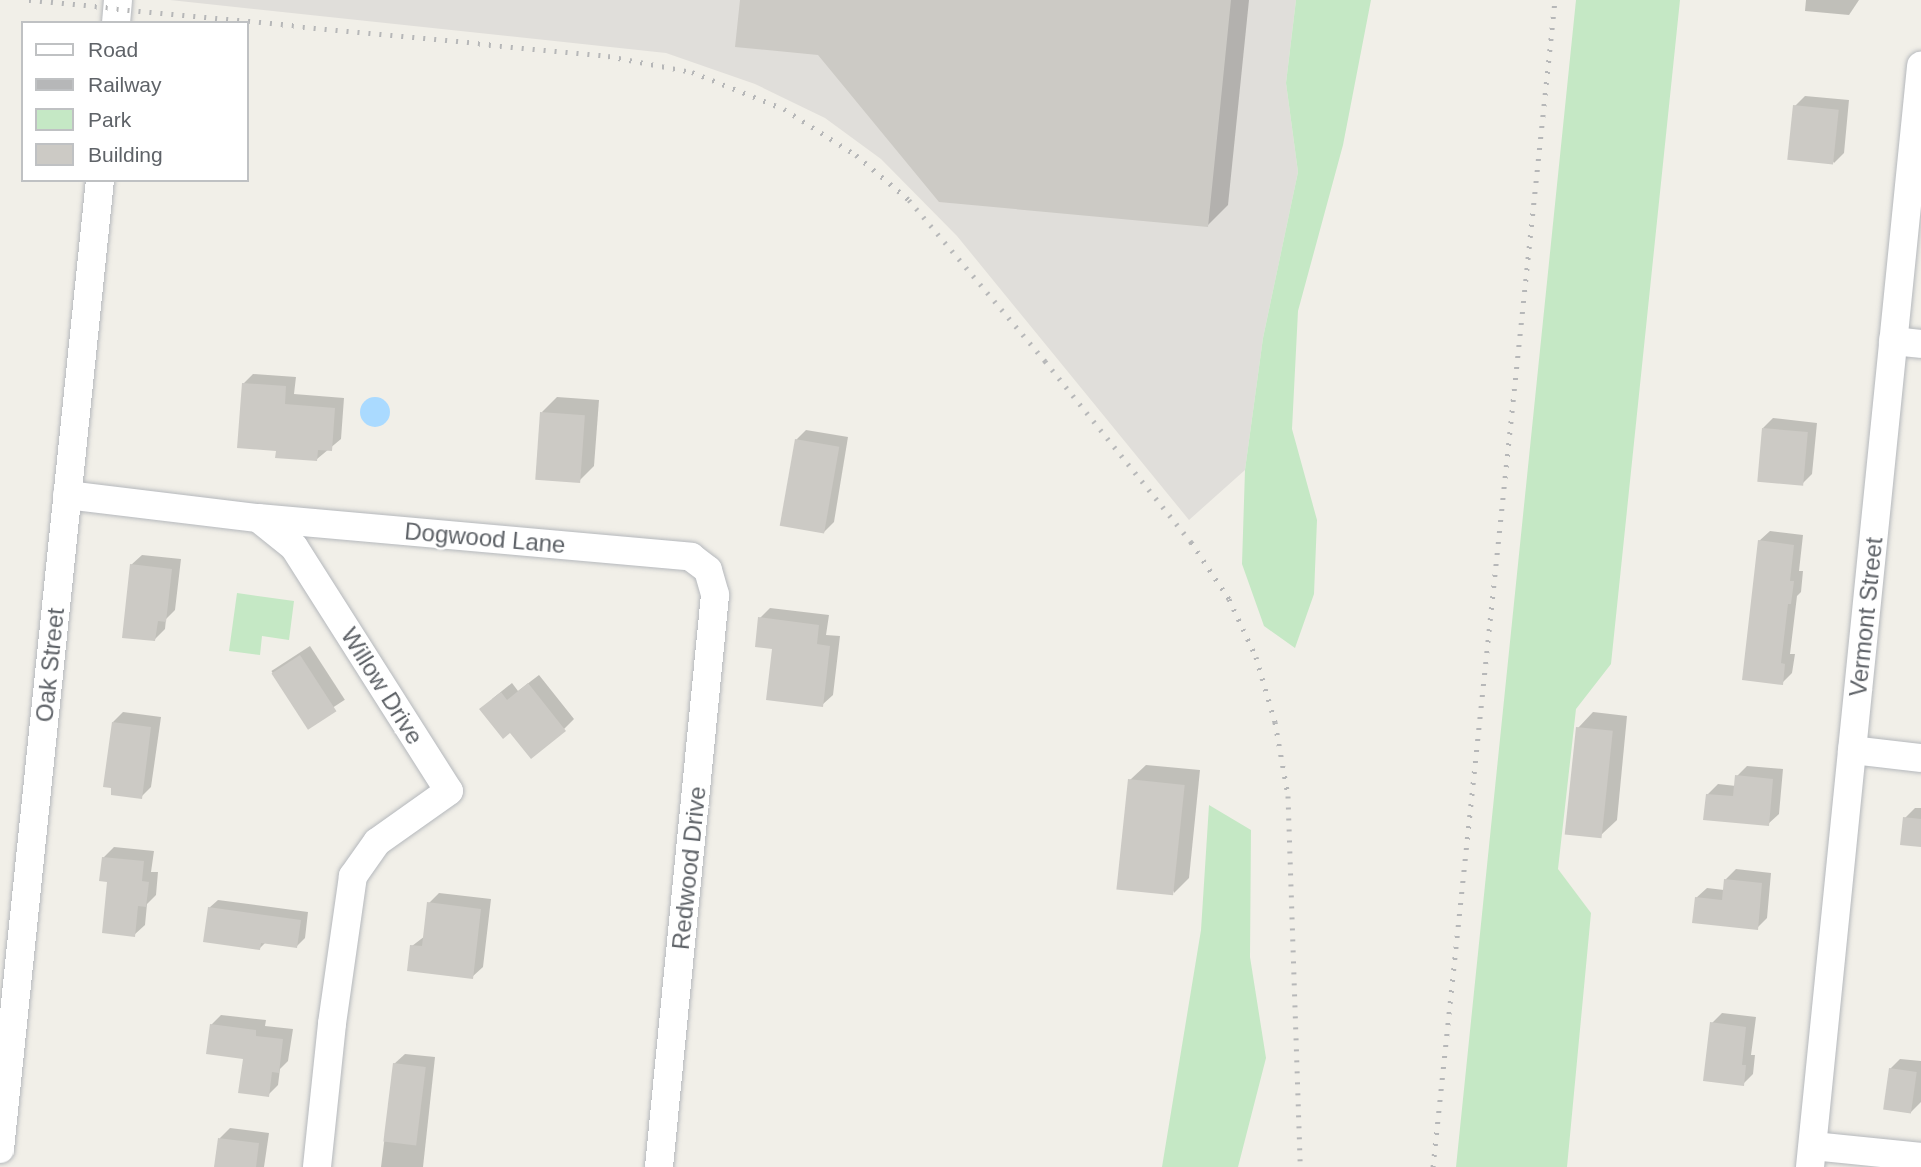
<!DOCTYPE html>
<html>
<head>
<meta charset="utf-8">
<style>
	body { margin:0 }
	#map { position:relative; width:1921px; height:1167px; overflow:hidden; background:#f1efe8; font-family:Arial,sans-serif }
	div>[style] { position:absolute }
	.industrial>* { inset:0; background:#e0deda }
	.green>* { inset:0; background:#c5e8c5 }
	.water>* { inset:0; background:#aadaff }
	.round { border-radius:50% }
	.shadow>* { inset:0; background:#0003; transform-origin:0 0 }
	.building>* { inset:0; background:#cccac5; transform-origin:0 0 }
	.roads { filter:drop-shadow(0 0 2px #b5b8bc) drop-shadow(0 0 2px #b5b8bc) }
	.minor>* { height:28px; margin:-14px; padding:0 14px; transform-origin:14px; border-radius:14px; background:#fff }
	.rail>* { height:5px; margin-top:-2.5px; transform-origin:0; background:repeating-linear-gradient(90deg,#b6b7b8 0 2px,transparent 0 11px) }
	span { translate:-50% -50%; white-space:nowrap; text-align:center; line-height:1.15; -webkit-text-stroke:5px #fff; paint-order:stroke }
	.street-label { font-size:24px; color:#5f6368 }
	.legend { position:absolute; left:21px; top:21px; width:228px; height:161px; box-sizing:border-box; background:#fff; border:2px solid #bfc1c3; margin:0; padding:9px 12px; list-style:none; font-size:21px; color:#5f6368 }
	.legend li { display:flex; align-items:center; gap:14px; height:35px }
	.legend b { width:35px; border:2px solid #bfc1c3 }
</style>
</head>
<body>
<div id="map">
	<div class="industrial">
		<div style="clip-path:polygon(170px 0,1296px 0,1286px 83px,1298px 172px,1263px 338px,1245px 470px,1189px 520px,957px 236px,881px 159px,825px 118px,755px 84px,666px 53px)"></div>
	</div>
	<div class="green">
		<div style="clip-path:polygon(1296px 0,1371px 0,1343px 145px,1298px 311px,1292px 429px,1317px 520px,1314px 594px,1295px 648px,1264px 626px,1242px 564px,1245px 470px,1263px 338px,1298px 172px,1286px 83px)"></div>
		<div style="clip-path:polygon(1576px 0,1680px 0,1611px 664px,1576px 709px,1558px 869px,1591px 913px,1567px 1167px,1456px 1167px)"></div>
		<div style="clip-path:polygon(237px 593px,294px 601px,289px 640px,262px 636px,260px 655px,229px 651px)"></div>
		<div style="clip-path:polygon(1209px 805px,1251px 830px,1250px 957px,1266px 1058px,1238px 1167px,1162px 1167px,1201px 930px)"></div>
	</div>
	<div class="water">
		<div class="round" style="left:360px;top:397px;width:30px;height:30px"></div>
	</div>
	<div class="shadow">
		<div style="clip-path:polygon(742px 0,1249px 0,1228px 205px,1208px 225px,819px 53px)"></div>
		<div style="clip-path:polygon(1806px 0,1859px 0,1849px 15px,1805px 11px)"></div>
		<div style="clip-path:polygon(1805px 96px,1849px 100px,1844px 153px,1834px 163px,1795px 106px)"></div>
		<div style="clip-path:polygon(253px 374px,296px 377px,294px 394px,344px 398px,341px 439px,317px 459px,243px 384px)"></div>
		<div style="clip-path:polygon(557px 397px,599px 400px,594px 466px,579px 481px,542px 412px)"></div>
		<div style="clip-path:polygon(1773px 418px,1817px 423px,1812px 474px,1802px 484px,1763px 428px)"></div>
		<div style="clip-path:polygon(806px 430px,848px 437px,834px 522px,824px 532px,796px 440px)"></div>
		<div style="clip-path:polygon(1770px 531px,1803px 535px,1799px 571px,1803px 571px,1801px 592px,1797px 596px,1790px 654px,1795px 654px,1792px 673px,1782px 683px,1759px 541px)"></div>
		<div style="clip-path:polygon(142px 555px,181px 559px,175px 610px,166px 619px,165px 629px,155px 639px,131px 565px)"></div>
		<div style="clip-path:polygon(770px 608px,829px 615px,826px 635px,840px 636px,833px 695px,822px 705px,760px 618px)"></div>
		<div style="left:310px;top:646px;width:64px;height:46px;rotate:57deg"></div>
		<div style="clip-path:polygon(539px 675px,574px 719px,564px 729px,492px 699px,512px 683px,518px 691px)"></div>
		<div style="clip-path:polygon(123px 712px,161px 717px,151px 787px,141px 797px,113px 722px)"></div>
		<div style="clip-path:polygon(1593px 712px,1627px 716px,1617px 820px,1601px 835px,1578px 728px)"></div>
		<div style="clip-path:polygon(1146px 765px,1200px 770px,1189px 878px,1174px 893px,1130px 780px)"></div>
		<div style="clip-path:polygon(1747px 766px,1783px 769px,1779px 814px,1768px 824px,1707px 795px,1718px 784px,1736px 786px,1737px 776px)"></div>
		<div style="clip-path:polygon(1915px 808px,1921px 808px,1921px 846px,1905px 818px)"></div>
		<div style="clip-path:polygon(114px 847px,154px 851px,151px 872px,158px 872px,156px 895px,147px 904px,145px 925px,134px 935px,109px 880px,103px 858px)"></div>
		<div style="clip-path:polygon(1736px 869px,1771px 873px,1767px 918px,1757px 928px,1696px 898px,1707px 888px,1724px 890px,1725px 880px)"></div>
		<div style="clip-path:polygon(439px 893px,491px 899px,483px 967px,472px 977px,412px 946px,425px 936px,429px 903px)"></div>
		<div style="clip-path:polygon(218px 900px,308px 912px,305px 938px,297px 946px,266px 942px,260px 948px,209px 908px)"></div>
		<div style="clip-path:polygon(1722px 1013px,1756px 1017px,1751px 1055px,1755px 1055px,1753px 1074px,1743px 1084px,1712px 1023px)"></div>
		<div style="clip-path:polygon(221px 1015px,266px 1020px,265px 1026px,293px 1029px,288px 1061px,280px 1069px,278px 1085px,268px 1095px,245px 1057px,211px 1025px)"></div>
		<div style="clip-path:polygon(405px 1054px,435px 1057px,423px 1167px,381px 1167px,394px 1064px)"></div>
		<div style="clip-path:polygon(1900px 1059px,1921px 1061px,1921px 1102px,1911px 1112px,1890px 1069px)"></div>
		<div style="clip-path:polygon(230px 1128px,269px 1133px,264px 1167px,216px 1167px,220px 1138px)"></div>
	</div>
	<div class="building">
		<div style="clip-path:polygon(740px 0,1231px 0,1208px 227px,939px 202px,818px 55px,735px 47px)"></div>
		<div style="left:1793px;top:105px;width:46px;height:55px;rotate:6deg"></div>
		<div style="clip-path:polygon(242px 383px,286px 386px,285px 404px,335px 408px,332px 451px,318px 450px,317px 461px,275px 458px,276px 451px,237px 448px)"></div>
		<div style="left:540px;top:412px;width:45px;height:68px;rotate:4deg"></div>
		<div style="left:1762px;top:428px;width:46px;height:54px;rotate:5deg"></div>
		<div style="left:795px;top:439px;width:45px;height:88px;rotate:10deg"></div>
		<div style="clip-path:polygon(1758px 540px,1794px 545px,1790px 581px,1794px 581px,1791px 604px,1788px 604px,1781px 663px,1785px 664px,1783px 685px,1742px 680px)"></div>
		<div style="clip-path:polygon(130px 564px,172px 569px,166px 622px,158px 621px,155px 641px,122px 638px)"></div>
		<div style="clip-path:polygon(758px 617px,819px 625px,817px 644px,830px 646px,823px 707px,766px 700px,772px 649px,755px 647px)"></div>
		<div style="left:300px;top:655px;width:67px;height:34px;rotate:57deg"></div>
		<div style="clip-path:polygon(528px 683px,566px 731px,531px 759px,510px 733px,503px 739px,479px 709px,501px 692px,507px 700px)"></div>
		<div style="clip-path:polygon(112px 722px,151px 727px,142px 799px,111px 795px,111px 788px,103px 787px)"></div>
		<div style="left:1576px;top:727px;width:37px;height:108px;rotate:6deg"></div>
		<div style="clip-path:polygon(1735px 775px,1773px 779px,1769px 826px,1703px 820px,1706px 794px,1733px 796px)"></div>
		<div style="left:1128px;top:779px;width:57px;height:111px;rotate:6deg"></div>
		<div style="clip-path:polygon(1903px 817px,1921px 819px,1921px 847px,1900px 845px)"></div>
		<div style="clip-path:polygon(102px 857px,144px 861px,142px 881px,149px 882px,146px 907px,138px 906px,135px 937px,102px 933px,107px 882px,99px 881px)"></div>
		<div style="clip-path:polygon(1724px 879px,1762px 883px,1758px 930px,1692px 923px,1695px 897px,1722px 900px)"></div>
		<div style="clip-path:polygon(427px 902px,481px 909px,473px 979px,407px 971px,410px 945px,422px 946px)"></div>
		<div style="clip-path:polygon(208px 907px,301px 920px,297px 948px,261px 943px,260px 950px,203px 942px)"></div>
		<div style="clip-path:polygon(1710px 1022px,1746px 1027px,1742px 1065px,1746px 1065px,1744px 1086px,1703px 1081px)"></div>
		<div style="clip-path:polygon(210px 1024px,256px 1030px,256px 1036px,283px 1039px,279px 1073px,272px 1072px,269px 1097px,238px 1093px,243px 1059px,206px 1054px)"></div>
		<div style="left:393px;top:1063px;width:33px;height:79px;rotate:7deg"></div>
		<div style="left:1889px;top:1068px;width:28px;height:42px;rotate:8deg"></div>
		<div style="clip-path:polygon(218px 1138px,259px 1143px,256px 1167px,214px 1167px)"></div>
	</div>
	<div class="roads">
		<div class="minor">
			<div style="left:116px;top:23px;width:23px;rotate:-85deg"></div>
			<div style="left:1893px;top:341px;width:28px;rotate:6deg"></div>
			<div style="left:67px;top:495px;width:192px;rotate:6.9deg"></div>
			<div style="left:258px;top:518px;width:46px;rotate:38.9deg"></div>
			<div style="left:294px;top:547px;width:289px;rotate:57.6deg"></div>
			<div style="left:449px;top:791px;width:88px;rotate:144.7deg"></div>
			<div style="left:377px;top:842px;width:42px;rotate:125.2deg"></div>
			<div style="left:353px;top:876px;width:149px;rotate:98.1deg"></div>
			<div style="left:332px;top:1024px;width:144px;rotate:96deg"></div>
			<div style="left:258px;top:518px;width:435px;rotate:5.1deg"></div>
			<div style="left:691px;top:557px;width:21px;rotate:37deg"></div>
			<div style="left:708px;top:570px;width:26px;rotate:74deg"></div>
			<div style="left:715px;top:595px;width:575px;rotate:95.59deg"></div>
			<div style="left:1852px;top:750px;width:69px;rotate:6.6deg"></div>
			<div style="left:1813px;top:1146px;width:109px;rotate:5.8deg"></div>
			<div style="left:0;top:1149px;width:974px;rotate:-84.11deg"></div>
			<div style="left:1810px;top:1167px;width:1107px;rotate:-84.24deg"></div>
		</div>
	</div>
	<div class="rail">
		<div style="left:29px;top:0;width:582px;rotate:5.52deg"></div>
		<div style="left:608px;top:56px;width:86px;rotate:10.8deg"></div>
		<div style="left:692px;top:72px;width:99px;rotate:21.9deg"></div>
		<div style="left:784px;top:109px;width:85px;rotate:32.6deg"></div>
		<div style="left:856px;top:155px;width:70px;rotate:40.3deg"></div>
		<div style="left:909px;top:200px;width:211px;rotate:49.8deg"></div>
		<div style="left:1045px;top:361px;width:233px;rotate:51.1deg"></div>
		<div style="left:1191px;top:542px;width:69px;rotate:56.3deg"></div>
		<div style="left:1229px;top:599px;width:64px;rotate:65deg"></div>
		<div style="left:1256px;top:657px;width:68px;rotate:73.7deg"></div>
		<div style="left:1275px;top:722px;width:75px;rotate:80deg"></div>
		<div style="left:1288px;top:796px;width:371px;rotate:88.1deg"></div>
		<div style="left:1433px;top:1167px;width:1173px;rotate:-84.03deg"></div>
	</div>
	<div class="street-label">
		<span style="left:485px;top:538px;rotate:5deg">Dogwood Lane</span>
		<span style="left:1866px;top:617px;rotate:-84deg">Vermont Street</span>
		<span style="left:50px;top:665px;rotate:-84deg">Oak Street</span>
		<span style="left:382px;top:686px;rotate:58deg">Willow Drive</span>
		<span style="left:689px;top:868px;rotate:-84deg">Redwood Drive</span>
	</div>
	<ul class="legend">
	<li><b style="height:9px;background:#fff"></b>Road</li>
	<li><b style="height:9px;background:#b6b7b8"></b>Railway</li>
	<li><b style="height:19px;background:#c5e8c5"></b>Park</li>
	<li><b style="height:19px;background:#cccac5"></b>Building</li>
	</ul>
</div>
</body>
</html>
